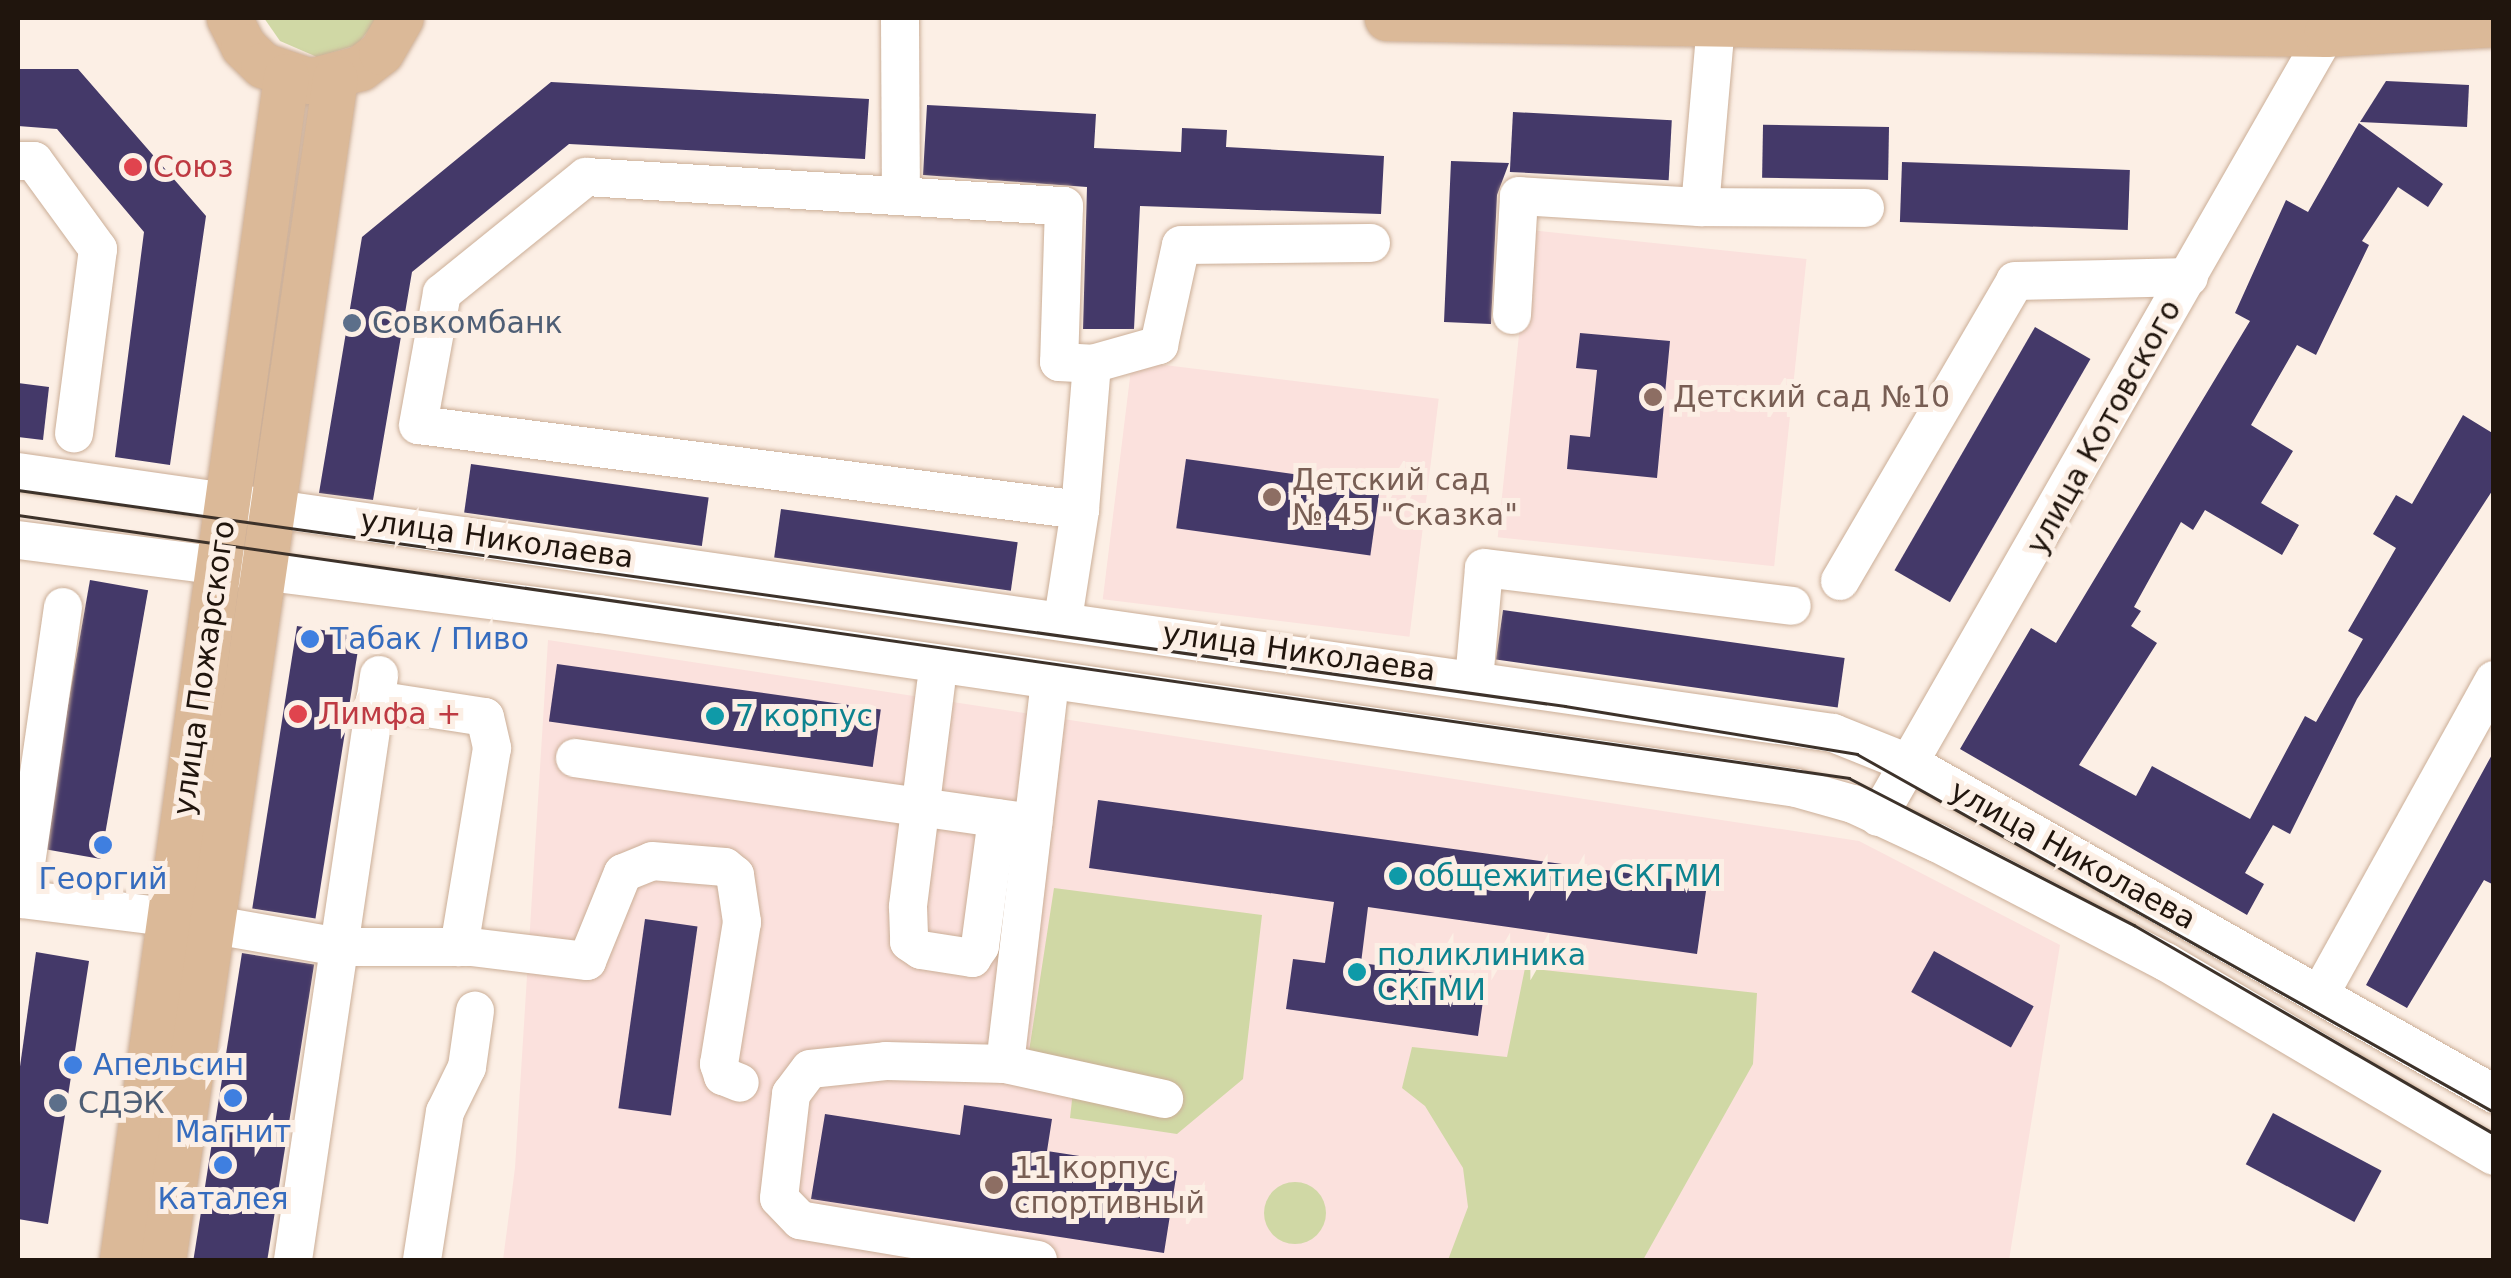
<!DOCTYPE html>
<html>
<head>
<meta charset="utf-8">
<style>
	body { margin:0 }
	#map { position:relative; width:2511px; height:1278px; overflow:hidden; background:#fcefe5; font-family:"DejaVu Sans",sans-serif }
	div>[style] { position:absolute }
	.education>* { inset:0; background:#fbe1dd; transform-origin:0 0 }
	.green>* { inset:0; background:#d0d8a5 }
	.round { border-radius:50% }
	.building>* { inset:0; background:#443969; transform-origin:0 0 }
	.roads { filter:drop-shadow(0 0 2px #cbae97) drop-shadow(0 0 2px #cbae97) }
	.minor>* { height:38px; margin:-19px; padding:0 19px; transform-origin:19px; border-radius:19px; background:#fff }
	.major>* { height:45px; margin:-22.5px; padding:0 22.5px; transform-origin:22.5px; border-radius:22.5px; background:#dbb998 }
	.tram>* { height:2.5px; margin:-1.25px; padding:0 1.25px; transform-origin:1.25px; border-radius:1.25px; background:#3d322a }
	.dots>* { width:28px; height:28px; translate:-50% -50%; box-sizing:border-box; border:5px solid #fcefe5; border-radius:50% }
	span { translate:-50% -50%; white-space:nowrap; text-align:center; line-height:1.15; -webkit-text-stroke:10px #fcefe5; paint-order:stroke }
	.health-label { font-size:30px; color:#be3a42 }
	.left { translate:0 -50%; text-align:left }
	.service-label { font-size:30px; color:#4e5e75 }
	.education-label { font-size:30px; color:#785e54 }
	.street-label { font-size:30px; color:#20150d }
	.shop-label { font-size:30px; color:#366cbe }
	.culture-label { font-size:30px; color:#0d838f }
	.frame { position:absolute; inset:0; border:20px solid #20150d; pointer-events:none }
</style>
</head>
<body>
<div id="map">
	<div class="education">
		<div style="left:1530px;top:230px;width:278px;height:309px;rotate:6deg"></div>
		<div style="left:1132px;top:361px;width:309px;height:240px;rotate:7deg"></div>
		<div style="clip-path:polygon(548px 640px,1859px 841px,2060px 945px,2009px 1260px,503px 1260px,515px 1168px)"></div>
	</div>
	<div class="green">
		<div style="clip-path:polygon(264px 18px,378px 18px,357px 45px,317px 57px,280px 41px)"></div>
		<div style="clip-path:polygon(1054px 888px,1262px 915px,1243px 1079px,1177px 1134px,1070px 1118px,1073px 1091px,1024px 1084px)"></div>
		<div style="clip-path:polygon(1525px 968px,1757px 993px,1753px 1064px,1643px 1260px,1448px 1260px,1468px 1207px,1463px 1168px,1425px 1106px,1402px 1088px,1412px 1047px,1507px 1057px)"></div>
		<div class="round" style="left:1264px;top:1182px;width:62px;height:62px"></div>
	</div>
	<div class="building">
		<div style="clip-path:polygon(18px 69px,78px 69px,206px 216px,170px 465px,115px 457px,144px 232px,57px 129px,18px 126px)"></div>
		<div style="clip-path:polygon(2386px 81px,2469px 85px,2467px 127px,2360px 122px)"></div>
		<div style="clip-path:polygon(551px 82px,869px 99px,865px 159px,569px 144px,412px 272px,373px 500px,319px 493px,362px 237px)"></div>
		<div style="clip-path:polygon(927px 105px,1096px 114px,1094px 148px,1181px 152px,1182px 128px,1227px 130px,1226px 147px,1384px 156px,1381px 214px,1140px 206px,1134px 329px,1083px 329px,1087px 187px,923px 175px)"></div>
		<div style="left:1513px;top:112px;width:159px;height:60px;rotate:3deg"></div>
		<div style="clip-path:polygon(2359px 123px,2443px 184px,2428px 207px,2398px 187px,2362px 241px,2369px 245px,2316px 355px,2297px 345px,2251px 425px,2293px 451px,2261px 503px,2299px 525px,2282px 555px,2205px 510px,2193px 530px,2181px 522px,2134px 607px,2141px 611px,2131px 626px,2157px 643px,2079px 765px,2136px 796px,2152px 766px,2250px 819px,2305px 716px,2316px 722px,2363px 639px,2348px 631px,2396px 548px,2373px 534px,2396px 495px,2412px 504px,2463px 415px,2494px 434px,2494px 488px,2357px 699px,2290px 834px,2273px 825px,2249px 866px,2245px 873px,2264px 884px,2247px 915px,1960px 749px,2031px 628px,2056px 643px,2250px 321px,2235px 313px,2286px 200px,2308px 212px)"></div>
		<div style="left:1889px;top:127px;width:53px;height:126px;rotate:91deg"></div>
		<div style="clip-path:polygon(1451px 161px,1509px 163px,1497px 195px,1491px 324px,1444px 322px)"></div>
		<div style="left:1902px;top:162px;width:228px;height:60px;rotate:2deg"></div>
		<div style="left:2035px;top:327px;width:64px;height:281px;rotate:30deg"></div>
		<div style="clip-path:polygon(1580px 333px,1670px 341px,1657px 478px,1567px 469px,1570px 435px,1590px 437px,1597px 370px,1576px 368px)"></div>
		<div style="clip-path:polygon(18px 383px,49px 387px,43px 440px,18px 437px)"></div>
		<div style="left:1186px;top:459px;width:196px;height:70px;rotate:8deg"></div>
		<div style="left:471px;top:464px;width:240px;height:49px;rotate:8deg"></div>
		<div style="left:781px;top:509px;width:239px;height:49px;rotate:8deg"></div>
		<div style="left:90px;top:580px;width:59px;height:273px;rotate:10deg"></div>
		<div style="left:1503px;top:610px;width:345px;height:50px;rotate:8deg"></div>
		<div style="left:297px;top:626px;width:64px;height:286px;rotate:9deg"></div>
		<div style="left:557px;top:664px;width:327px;height:58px;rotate:8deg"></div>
		<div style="clip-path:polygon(2494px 751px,2494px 885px,2484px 880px,2407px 1008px,2366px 985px)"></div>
		<div style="clip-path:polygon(1098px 800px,1707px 884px,1697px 954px,1368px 907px,1361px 963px,1486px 980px,1478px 1036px,1286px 1009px,1293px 959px,1325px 963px,1334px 902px,1089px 868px)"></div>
		<div style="left:645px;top:919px;width:53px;height:191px;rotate:8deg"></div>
		<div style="left:1934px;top:951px;width:114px;height:47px;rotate:29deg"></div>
		<div style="clip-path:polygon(36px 952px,89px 961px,48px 1224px,18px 1219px,18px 1081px)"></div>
		<div style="left:242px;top:953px;width:73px;height:310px;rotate:9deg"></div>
		<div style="clip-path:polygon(964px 1105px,1052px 1119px,1047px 1151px,1177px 1171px,1164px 1253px,811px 1199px,825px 1114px,960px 1135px)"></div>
		<div style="left:2273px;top:1113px;width:123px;height:58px;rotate:28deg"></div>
	</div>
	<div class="roads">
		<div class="minor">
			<div style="left:900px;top:18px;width:178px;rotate:89.7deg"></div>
			<div style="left:18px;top:161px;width:16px"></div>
			<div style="left:34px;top:161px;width:109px;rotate:54deg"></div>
			<div style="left:98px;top:249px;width:186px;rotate:97.4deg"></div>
			<div style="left:1700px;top:207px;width:165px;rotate:0.3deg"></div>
			<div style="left:1512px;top:315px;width:119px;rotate:-86.6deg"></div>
			<div style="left:1519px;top:196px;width:181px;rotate:3.5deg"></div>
			<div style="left:1700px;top:207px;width:183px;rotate:-85deg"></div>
			<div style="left:1092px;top:364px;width:70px;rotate:-15.8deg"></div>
			<div style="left:1159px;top:345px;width:102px;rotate:-77.6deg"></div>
			<div style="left:1181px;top:245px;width:190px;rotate:-0.6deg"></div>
			<div style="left:18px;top:472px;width:1834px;rotate:8.18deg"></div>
			<div style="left:1833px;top:733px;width:86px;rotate:21.8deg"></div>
			<div style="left:1913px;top:765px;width:668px;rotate:29.52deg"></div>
			<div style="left:18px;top:540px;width:586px;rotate:7.26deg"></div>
			<div style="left:599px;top:614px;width:1210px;rotate:8.27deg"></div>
			<div style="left:1796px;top:788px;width:59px;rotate:15.7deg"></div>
			<div style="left:1853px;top:804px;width:93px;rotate:24.9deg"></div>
			<div style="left:1937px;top:843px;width:258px;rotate:27.5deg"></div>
			<div style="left:2166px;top:962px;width:381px;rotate:30.6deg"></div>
			<div style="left:1840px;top:581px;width:347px;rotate:-59.7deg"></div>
			<div style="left:2015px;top:281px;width:174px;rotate:-1.3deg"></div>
			<div style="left:63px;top:607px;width:295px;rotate:98.2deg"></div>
			<div style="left:21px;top:899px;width:148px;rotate:7deg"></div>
			<div style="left:1063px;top:619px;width:110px;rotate:-81.1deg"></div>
			<div style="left:1080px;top:510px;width:667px;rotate:-172.68deg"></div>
			<div style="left:418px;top:425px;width:134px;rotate:-79.7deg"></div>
			<div style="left:442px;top:293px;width:185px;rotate:-38.9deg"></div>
			<div style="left:586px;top:177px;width:479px;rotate:3.5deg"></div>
			<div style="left:1064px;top:206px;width:156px;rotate:91.8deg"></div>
			<div style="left:1059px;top:362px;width:33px;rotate:3deg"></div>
			<div style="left:1092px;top:364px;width:146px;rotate:94.7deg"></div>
			<div style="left:1468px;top:677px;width:11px;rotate:-49deg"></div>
			<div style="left:1475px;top:669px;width:101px;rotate:-84.9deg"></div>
			<div style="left:1484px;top:568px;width:310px;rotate:7deg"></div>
			<div style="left:936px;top:684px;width:225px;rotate:97.2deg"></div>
			<div style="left:908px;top:907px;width:35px;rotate:88deg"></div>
			<div style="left:909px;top:942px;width:14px;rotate:34deg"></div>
			<div style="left:921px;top:950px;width:52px;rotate:8.9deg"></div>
			<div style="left:972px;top:958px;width:14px;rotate:-56deg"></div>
			<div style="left:980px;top:946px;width:129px;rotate:-82.4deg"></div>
			<div style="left:375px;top:700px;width:111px;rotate:8.8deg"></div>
			<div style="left:485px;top:717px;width:32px;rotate:77deg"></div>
			<div style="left:492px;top:748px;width:202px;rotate:99.4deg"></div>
			<div style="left:575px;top:758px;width:463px;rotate:8.1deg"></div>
			<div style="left:1878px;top:817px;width:902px;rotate:-60.22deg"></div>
			<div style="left:209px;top:924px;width:132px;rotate:10deg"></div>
			<div style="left:339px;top:947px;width:275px;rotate:-81.6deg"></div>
			<div style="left:2320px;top:994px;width:359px;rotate:-61deg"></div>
			<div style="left:1005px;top:1064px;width:384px;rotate:-83.3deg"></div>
			<div style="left:293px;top:1260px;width:316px;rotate:-81.6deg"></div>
			<div style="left:339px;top:947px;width:132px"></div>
			<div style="left:471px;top:947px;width:117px;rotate:6.9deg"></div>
			<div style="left:587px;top:961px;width:95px;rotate:-67.8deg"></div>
			<div style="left:623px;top:873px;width:31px;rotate:-22deg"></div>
			<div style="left:652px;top:861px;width:73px;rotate:4.7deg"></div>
			<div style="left:725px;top:867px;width:13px;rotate:39deg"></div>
			<div style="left:735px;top:875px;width:48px;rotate:81.5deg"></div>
			<div style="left:742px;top:922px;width:144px;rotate:99.2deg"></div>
			<div style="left:719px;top:1064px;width:13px;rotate:72deg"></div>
			<div style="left:723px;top:1076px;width:18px;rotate:22deg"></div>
			<div style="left:422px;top:1260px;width:150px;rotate:-81.2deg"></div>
			<div style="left:445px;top:1112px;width:50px;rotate:-63.9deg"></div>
			<div style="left:467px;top:1067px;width:57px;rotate:-81.9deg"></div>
			<div style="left:1038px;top:1260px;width:241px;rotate:-170.5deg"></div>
			<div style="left:800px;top:1220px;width:30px;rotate:-134deg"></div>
			<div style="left:779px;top:1198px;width:105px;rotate:-83.4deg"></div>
			<div style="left:791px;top:1094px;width:31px;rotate:-53deg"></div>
			<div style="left:810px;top:1069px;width:76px;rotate:-6deg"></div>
			<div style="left:886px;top:1061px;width:119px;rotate:1.4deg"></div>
			<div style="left:1005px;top:1064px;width:163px;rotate:12.4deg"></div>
		</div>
		<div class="major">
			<div style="left:229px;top:18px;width:31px;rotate:63deg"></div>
			<div style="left:243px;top:46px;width:28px;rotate:44deg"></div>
			<div style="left:263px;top:65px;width:50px;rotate:18.8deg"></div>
			<div style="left:310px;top:81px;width:52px;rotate:-14.6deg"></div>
			<div style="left:360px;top:68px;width:26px;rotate:-37deg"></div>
			<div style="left:381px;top:52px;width:39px;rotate:-60deg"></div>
			<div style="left:1387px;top:18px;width:939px;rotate:0.98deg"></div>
			<div style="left:2326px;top:34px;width:168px;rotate:-3.4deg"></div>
			<div style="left:122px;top:1260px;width:1195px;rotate:-82.11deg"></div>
			<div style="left:163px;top:1260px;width:1194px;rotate:-81.72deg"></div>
		</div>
	</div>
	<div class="tram">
		<div style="left:18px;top:490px;width:1562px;rotate:7.95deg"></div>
		<div style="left:1565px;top:706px;width:296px;rotate:9.3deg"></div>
		<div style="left:1857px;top:754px;width:731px;rotate:29.34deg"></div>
		<div style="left:18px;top:515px;width:1850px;rotate:8.17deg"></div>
		<div style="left:1849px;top:778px;width:321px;rotate:27.3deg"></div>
		<div style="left:2134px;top:925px;width:416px;rotate:30.1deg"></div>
	</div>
	<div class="dots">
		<div style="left:133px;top:167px;background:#e0444e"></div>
		<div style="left:352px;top:323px;background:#5c6f8a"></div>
		<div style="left:1653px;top:397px;background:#8d6e63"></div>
		<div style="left:1272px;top:497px;background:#8d6e63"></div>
		<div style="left:310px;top:639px;background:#3f7fe0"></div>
		<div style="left:298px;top:714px;background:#e0444e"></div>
		<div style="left:715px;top:716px;background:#0f9aa8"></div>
		<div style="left:103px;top:845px;background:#3f7fe0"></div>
		<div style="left:1398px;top:876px;background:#0f9aa8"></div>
		<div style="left:1357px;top:972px;background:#0f9aa8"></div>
		<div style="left:73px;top:1065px;background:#3f7fe0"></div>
		<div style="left:233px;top:1098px;background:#3f7fe0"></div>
		<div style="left:58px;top:1103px;background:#5c6f8a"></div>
		<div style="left:223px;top:1165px;background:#3f7fe0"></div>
		<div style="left:994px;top:1185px;background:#8d6e63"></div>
	</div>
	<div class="health-label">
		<span class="left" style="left:153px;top:167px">Союз</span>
		<span class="left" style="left:318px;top:714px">Лимфа +</span>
	</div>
	<div class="service-label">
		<span class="left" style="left:372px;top:323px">Совкомбанк</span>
		<span class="left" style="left:78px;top:1103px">СДЭК</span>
	</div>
	<div class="education-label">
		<span class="left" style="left:1673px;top:397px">Детский сад №10</span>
		<span class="left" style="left:1292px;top:497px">Детский сад<br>№ 45 "Сказка"</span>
		<span class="left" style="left:1014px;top:1185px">11 корпус<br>спортивный</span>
	</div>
	<div class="street-label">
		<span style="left:2104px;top:427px;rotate:-61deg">улица Котовского</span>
		<span style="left:497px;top:539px;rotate:8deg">улица Николаева</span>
		<span style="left:1299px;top:652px;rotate:8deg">улица Николаева</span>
		<span style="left:204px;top:668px;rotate:-82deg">улица Пожарского</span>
		<span style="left:2073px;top:855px;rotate:29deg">улица Николаева</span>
	</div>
	<div class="shop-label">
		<span class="left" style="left:330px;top:639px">Табак / Пиво</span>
		<span style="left:103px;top:879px">Георгий</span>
		<span class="left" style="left:93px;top:1065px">Апельсин</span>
		<span style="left:233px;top:1132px">Магнит</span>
		<span style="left:223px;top:1199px">Каталея</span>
	</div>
	<div class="culture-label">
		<span class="left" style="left:735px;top:716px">7 корпус</span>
		<span class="left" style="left:1418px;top:876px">общежитие СКГМИ</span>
		<span class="left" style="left:1377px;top:972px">поликлиника<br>СКГМИ</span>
	</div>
	<div class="frame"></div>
</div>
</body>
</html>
